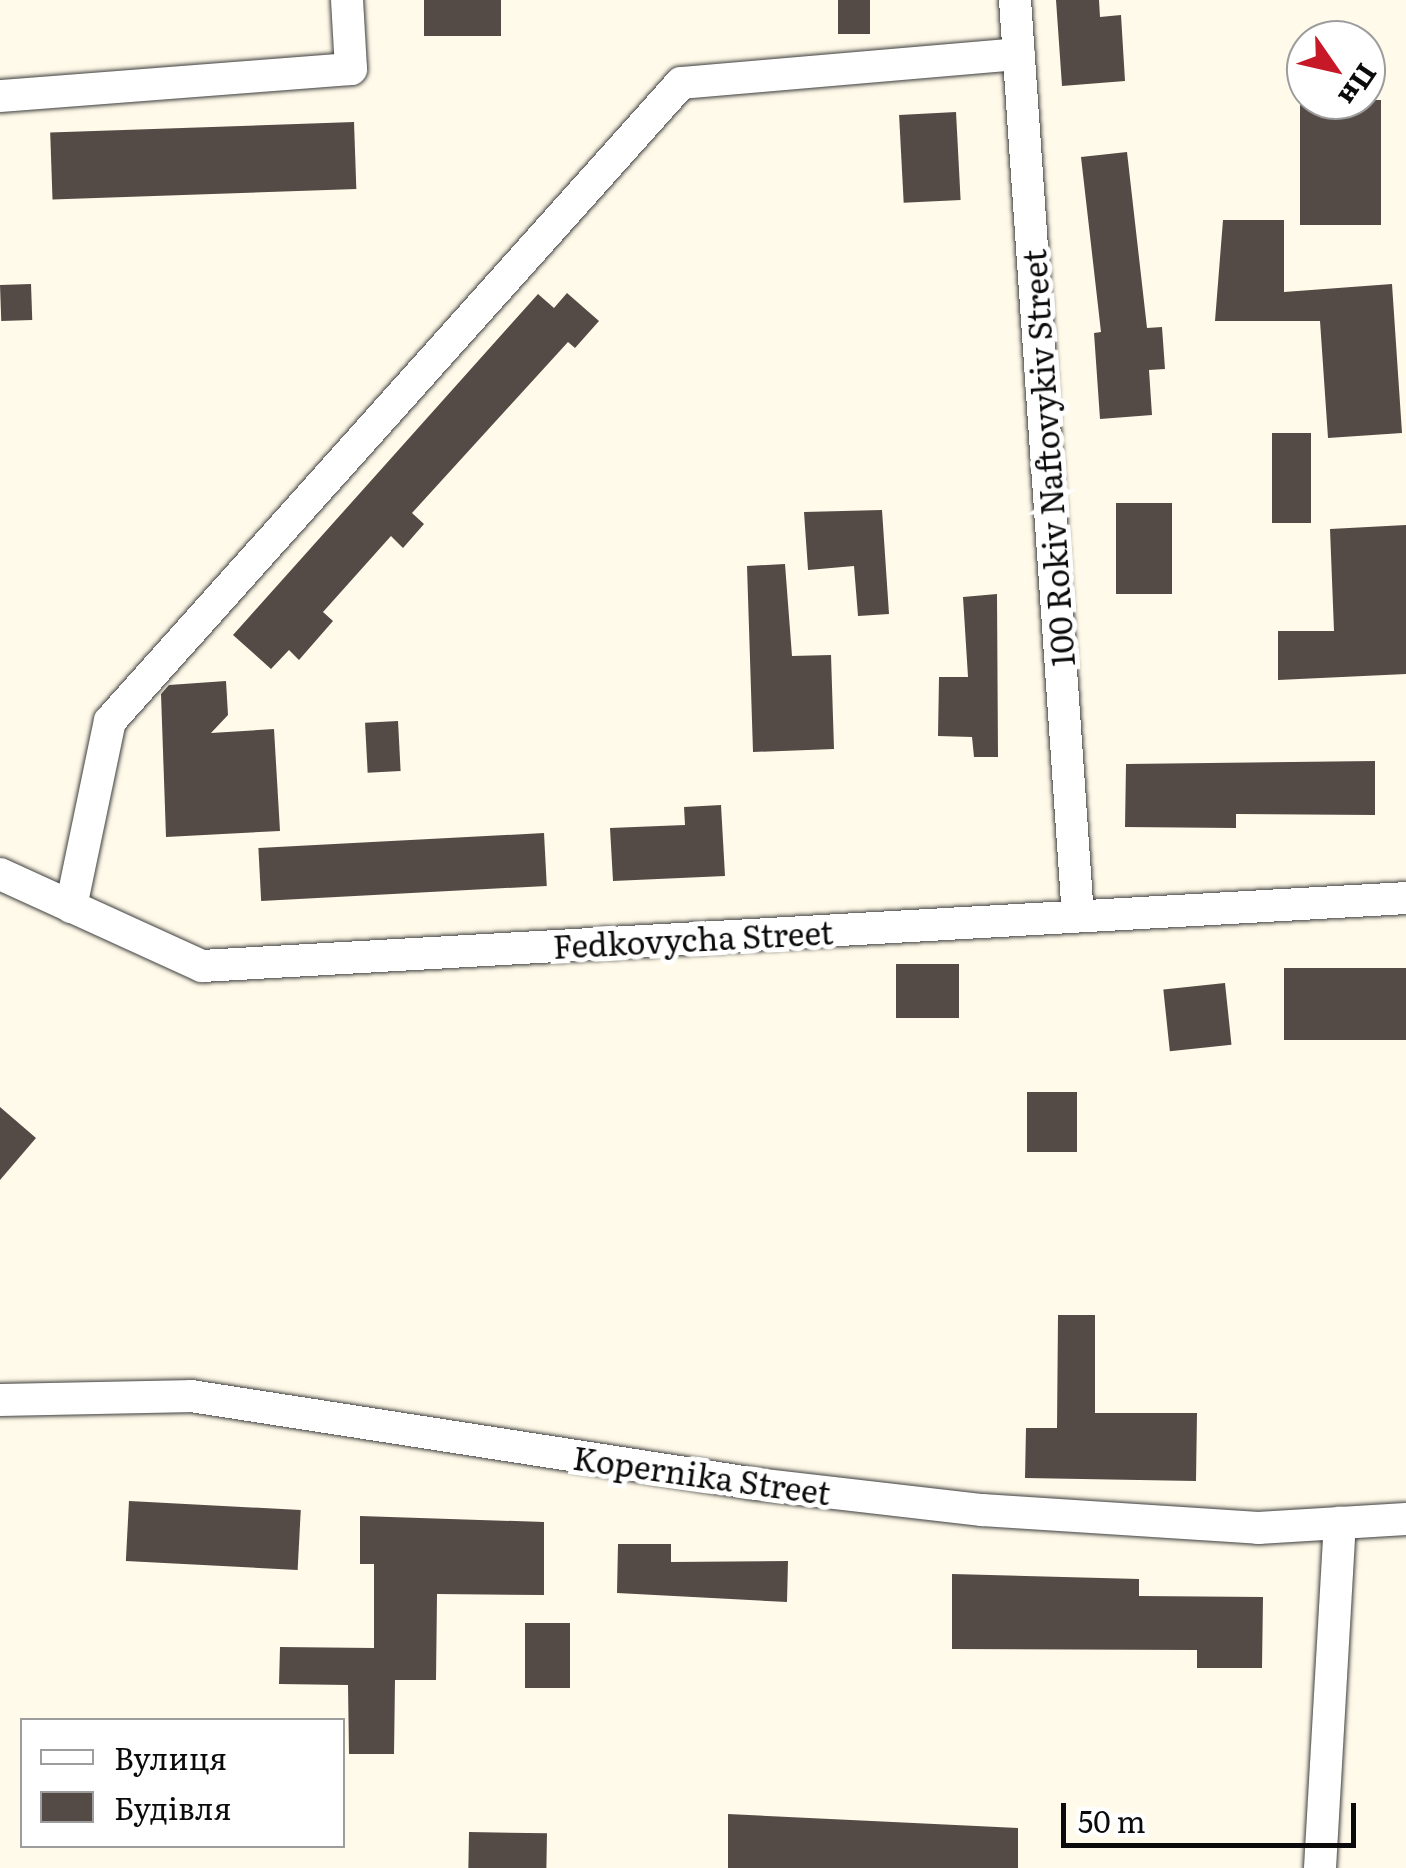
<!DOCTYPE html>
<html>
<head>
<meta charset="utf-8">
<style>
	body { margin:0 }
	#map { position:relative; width:1406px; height:1868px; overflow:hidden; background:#fffae9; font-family:Literata,serif }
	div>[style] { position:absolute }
	.building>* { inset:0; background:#544b46; transform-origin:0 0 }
	.roads { filter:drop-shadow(0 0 2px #3e3e3e) drop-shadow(0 0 2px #3e3e3e) }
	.street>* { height:32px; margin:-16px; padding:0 16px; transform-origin:16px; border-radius:16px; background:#fff }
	span { translate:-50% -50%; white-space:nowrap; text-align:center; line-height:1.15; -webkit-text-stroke:10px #fff; paint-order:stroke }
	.street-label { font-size:32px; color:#0b0b0b }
	.legend { position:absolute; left:20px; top:1718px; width:325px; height:130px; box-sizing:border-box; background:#fff; border:2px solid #9d9d9d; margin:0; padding:12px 18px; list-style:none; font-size:30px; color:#0b0b0b }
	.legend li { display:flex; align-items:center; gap:20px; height:50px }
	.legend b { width:50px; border:2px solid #9d9d9d }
	.north { position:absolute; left:1286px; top:20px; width:100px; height:100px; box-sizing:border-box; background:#fff; border:2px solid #9d9d9d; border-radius:50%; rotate:124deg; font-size:28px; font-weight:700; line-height:40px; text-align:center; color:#0b0b0b }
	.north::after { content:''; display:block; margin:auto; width:35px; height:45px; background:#c61826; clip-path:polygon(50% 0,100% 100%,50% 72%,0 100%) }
	.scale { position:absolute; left:1061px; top:1803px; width:295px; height:45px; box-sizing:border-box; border:5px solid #0b0b0b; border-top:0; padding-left:12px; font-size:30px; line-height:35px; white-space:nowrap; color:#0b0b0b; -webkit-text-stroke:8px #fff; paint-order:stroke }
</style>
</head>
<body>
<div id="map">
	<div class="building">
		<div style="left:424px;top:0;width:77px;height:36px"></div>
		<div style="left:838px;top:0;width:32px;height:34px"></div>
		<div style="clip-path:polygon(1056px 0,1099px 0,1100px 17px,1121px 15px,1125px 81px,1062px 86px)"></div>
		<div style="left:1300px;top:100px;width:81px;height:125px"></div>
		<div style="left:956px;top:112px;width:88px;height:57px;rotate:87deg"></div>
		<div style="left:354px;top:122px;width:67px;height:304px;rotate:88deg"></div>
		<div style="clip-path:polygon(1127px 152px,1147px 328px,1162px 327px,1165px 369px,1149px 370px,1152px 415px,1100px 419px,1094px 333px,1101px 332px,1081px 157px)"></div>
		<div style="clip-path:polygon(1223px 220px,1284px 220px,1284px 292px,1392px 284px,1402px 433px,1328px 438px,1320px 321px,1215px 321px)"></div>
		<div style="left:31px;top:284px;width:36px;height:31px;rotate:88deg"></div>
		<div style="clip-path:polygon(567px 293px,599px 321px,575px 348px,568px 342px,412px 513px,424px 524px,403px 548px,391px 536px,323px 612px,333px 621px,299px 660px,289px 650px,271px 669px,233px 635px,538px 294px,554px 308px)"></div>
		<div style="left:1272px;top:433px;width:39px;height:90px"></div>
		<div style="left:1116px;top:503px;width:56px;height:91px"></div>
		<div style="clip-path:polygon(882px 510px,889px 614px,858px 616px,854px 566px,808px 570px,804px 512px)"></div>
		<div style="clip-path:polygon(1406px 525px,1406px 674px,1278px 680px,1278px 631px,1334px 631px,1330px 529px)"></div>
		<div style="clip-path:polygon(785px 564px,792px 656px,831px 655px,834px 749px,753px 752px,747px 566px)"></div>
		<div style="clip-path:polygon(997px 594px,998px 757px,974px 757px,972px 737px,938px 736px,939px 677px,968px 677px,963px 597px)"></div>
		<div style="clip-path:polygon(226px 681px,228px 715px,211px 733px,274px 729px,280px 831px,166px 837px,161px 694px,169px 685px)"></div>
		<div style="left:398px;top:721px;width:50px;height:33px;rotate:87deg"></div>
		<div style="clip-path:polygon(1375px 761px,1375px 815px,1236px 814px,1236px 828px,1125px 827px,1126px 764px)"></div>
		<div style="clip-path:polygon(721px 805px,725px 876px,613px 881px,610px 828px,685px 825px,684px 807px)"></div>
		<div style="left:544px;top:833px;width:53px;height:286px;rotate:87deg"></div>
		<div style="left:896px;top:964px;width:63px;height:54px"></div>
		<div style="left:1406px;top:968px;width:72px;height:122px;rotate:90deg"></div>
		<div style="left:1225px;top:983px;width:62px;height:62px;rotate:84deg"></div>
		<div style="left:1027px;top:1092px;width:50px;height:60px"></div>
		<div style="clip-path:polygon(0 1107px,36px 1138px,0 1180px)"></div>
		<div style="clip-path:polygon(1058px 1315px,1095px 1315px,1095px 1413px,1197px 1413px,1196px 1481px,1025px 1478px,1026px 1428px,1057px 1428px)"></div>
		<div style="left:129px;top:1501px;width:172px;height:60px;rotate:3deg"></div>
		<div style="clip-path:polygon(360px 1516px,544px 1522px,544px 1595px,437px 1594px,436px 1680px,395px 1680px,394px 1754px,349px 1754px,348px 1685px,279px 1684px,280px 1647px,374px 1648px,374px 1564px,360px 1564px)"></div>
		<div style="clip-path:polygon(618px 1544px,671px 1544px,671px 1562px,788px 1561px,787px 1602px,617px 1593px)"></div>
		<div style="clip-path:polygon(952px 1574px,1139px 1579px,1139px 1596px,1263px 1597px,1262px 1668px,1197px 1668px,1197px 1650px,952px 1649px)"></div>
		<div style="left:525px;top:1623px;width:45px;height:65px"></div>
		<div style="clip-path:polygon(728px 1814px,1018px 1828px,1018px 1868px,728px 1868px)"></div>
		<div style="left:469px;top:1832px;width:78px;height:36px;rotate:1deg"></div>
	</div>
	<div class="roads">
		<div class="street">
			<div style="left:1015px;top:0;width:918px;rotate:86.07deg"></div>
			<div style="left:0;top:96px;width:352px;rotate:-4.4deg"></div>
			<div style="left:351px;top:69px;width:69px;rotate:-93.3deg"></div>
			<div style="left:0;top:874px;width:222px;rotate:24.5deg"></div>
			<div style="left:202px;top:966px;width:1206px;rotate:-3.23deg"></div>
			<div style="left:71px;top:907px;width:190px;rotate:-78.2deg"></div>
			<div style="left:110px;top:721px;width:856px;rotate:-48.17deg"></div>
			<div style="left:681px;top:83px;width:339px;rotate:-4.9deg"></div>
			<div style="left:0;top:1400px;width:191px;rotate:-1.2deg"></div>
			<div style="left:191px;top:1396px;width:572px;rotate:8.85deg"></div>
			<div style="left:756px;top:1484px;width:227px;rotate:6.6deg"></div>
			<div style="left:982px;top:1510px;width:277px;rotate:3.7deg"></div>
			<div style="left:1258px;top:1528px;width:148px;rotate:-3.5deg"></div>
			<div style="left:1320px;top:1868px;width:346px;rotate:-86.7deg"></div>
		</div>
	</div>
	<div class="street-label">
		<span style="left:1047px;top:458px;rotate:-94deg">100 Rokiv Naftovykiv Street</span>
		<span style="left:693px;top:938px;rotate:-3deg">Fedkovycha Street</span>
		<span style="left:702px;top:1474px;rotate:8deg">Kopernika Street</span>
	</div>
	<ul class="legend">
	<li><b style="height:12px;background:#fff"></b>Вулиця</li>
	<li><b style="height:28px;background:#544b46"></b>Будівля</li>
	</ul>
	<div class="north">Пн</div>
	<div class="scale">50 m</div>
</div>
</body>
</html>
